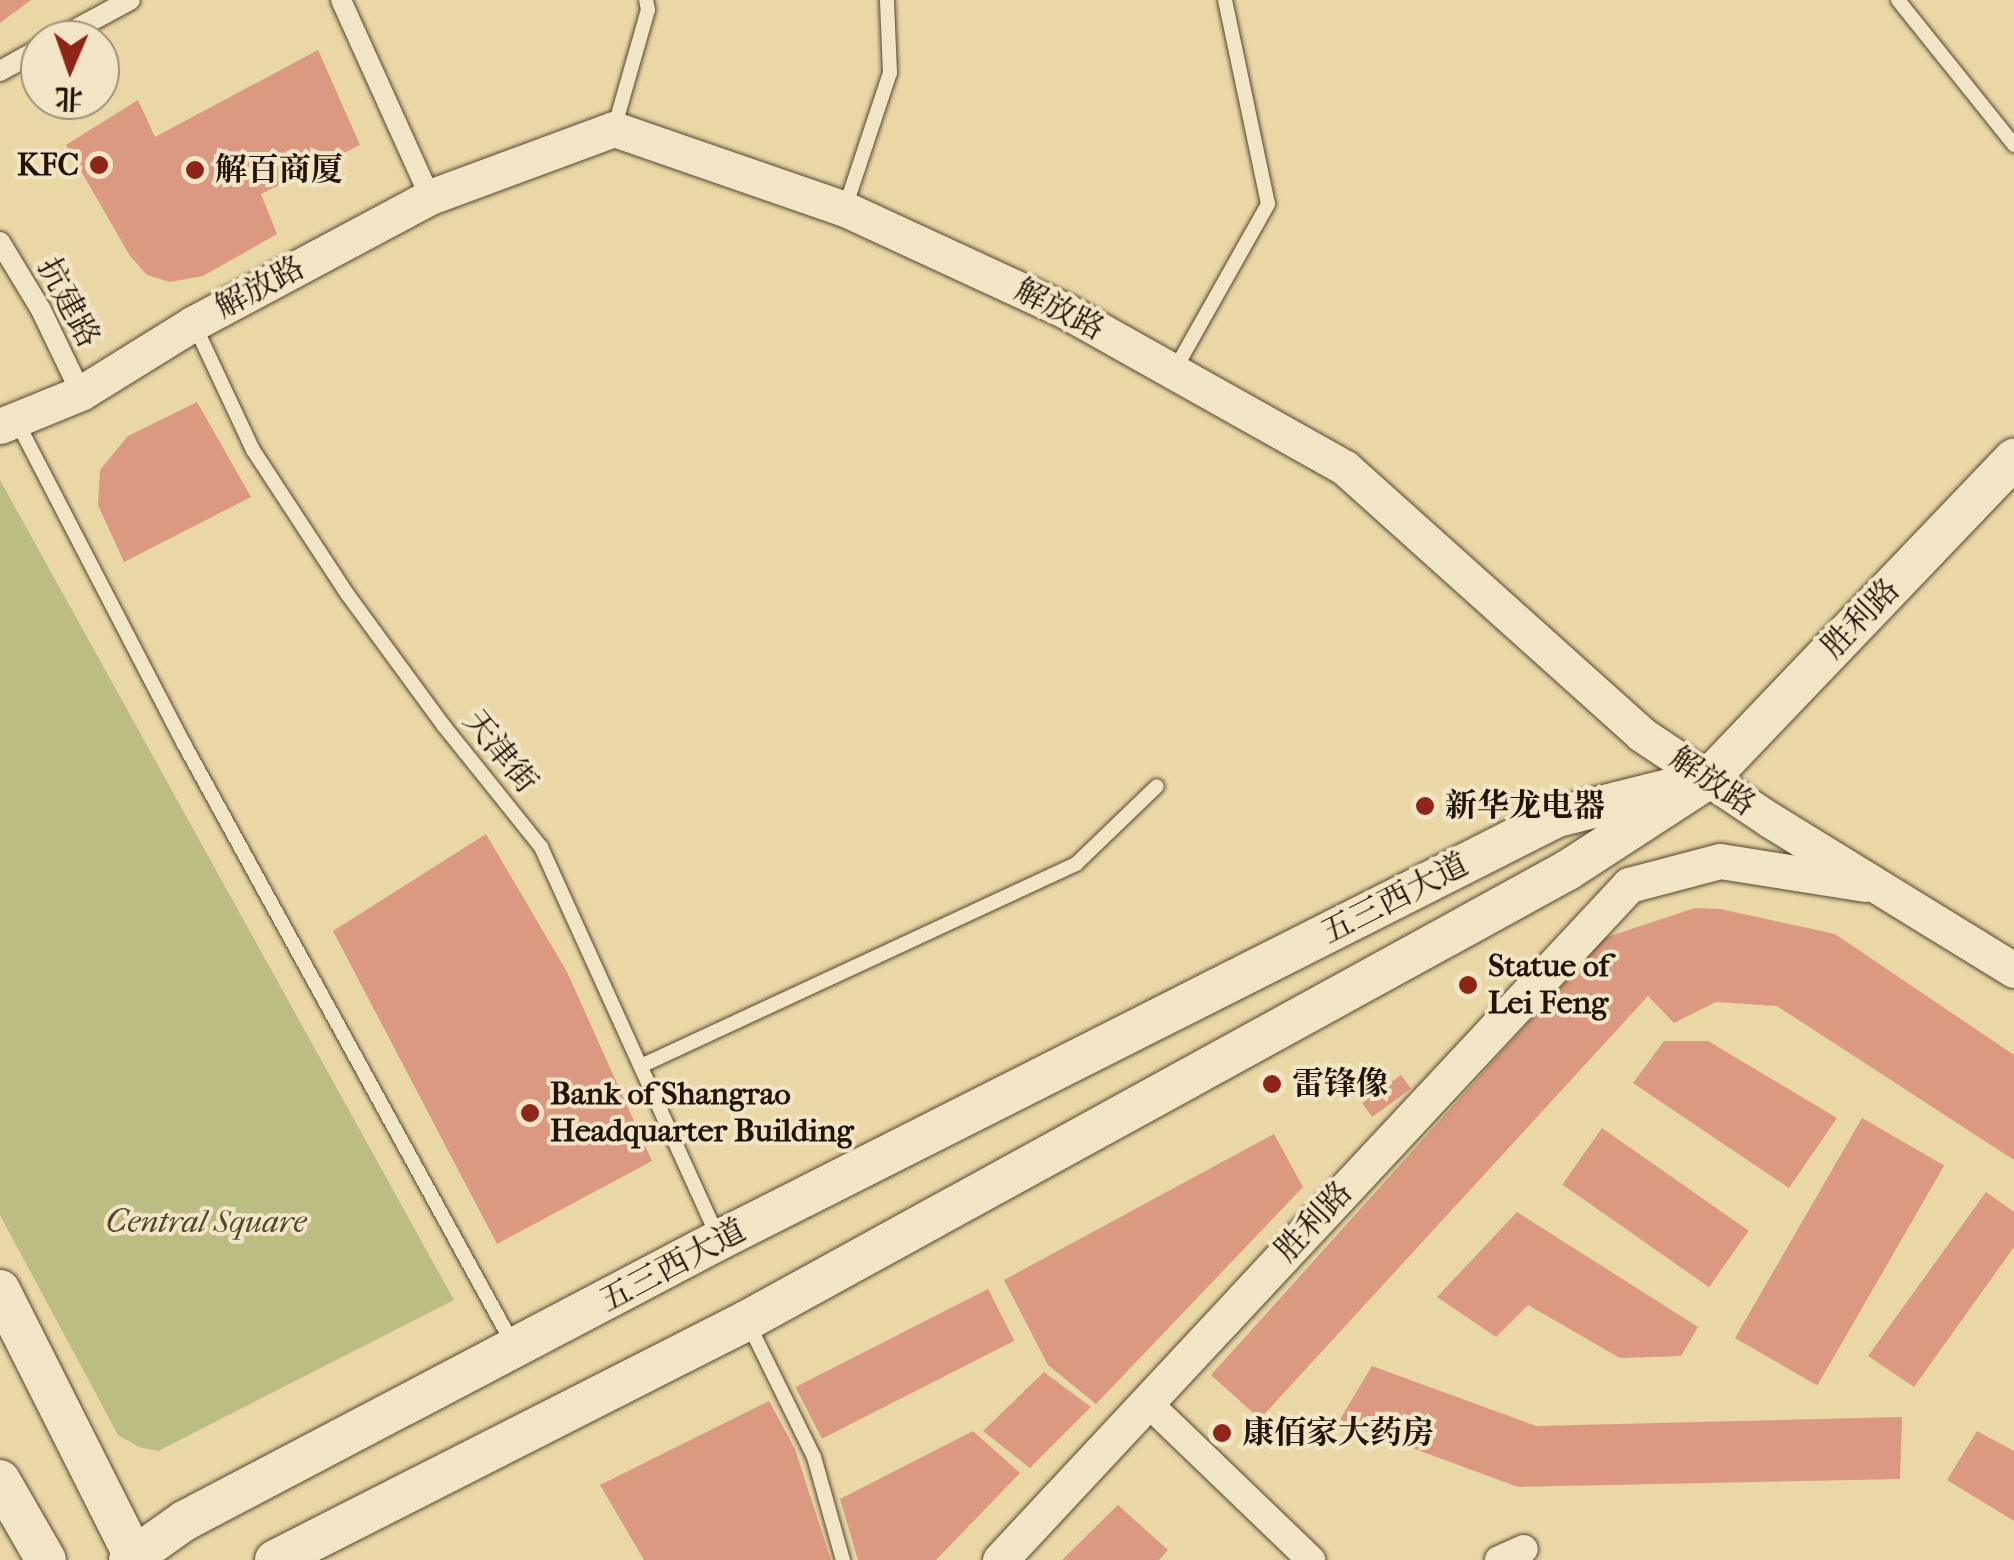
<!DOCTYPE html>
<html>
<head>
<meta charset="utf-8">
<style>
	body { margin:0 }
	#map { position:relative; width:2014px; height:1560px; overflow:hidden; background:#ead7a6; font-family:"IM FELL French Canon","Noto Serif SC",serif }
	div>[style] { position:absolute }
	.green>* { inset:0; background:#bbbd83 }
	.building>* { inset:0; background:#db9981; transform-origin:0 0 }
	.roads { filter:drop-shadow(0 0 2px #54452e) drop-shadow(0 0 2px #54452e) }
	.service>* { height:14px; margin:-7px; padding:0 7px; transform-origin:7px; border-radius:7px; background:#f1e5c5 }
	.pedestrian>* { height:20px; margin:-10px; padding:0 10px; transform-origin:10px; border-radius:10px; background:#f1e5c5 }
	.minor>* { height:28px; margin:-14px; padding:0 14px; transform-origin:14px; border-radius:14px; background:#f1e5c5 }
	.tertiary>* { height:35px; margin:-17.5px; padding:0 17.5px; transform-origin:17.5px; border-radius:17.5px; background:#f1e5c5 }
	.secondary>* { height:40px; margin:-20px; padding:0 20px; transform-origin:20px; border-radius:20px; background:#f1e5c5 }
	.dots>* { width:28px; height:28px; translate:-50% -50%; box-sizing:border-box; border:5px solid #f1e5c5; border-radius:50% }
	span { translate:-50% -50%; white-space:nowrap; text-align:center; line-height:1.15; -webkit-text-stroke:8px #f1e5c5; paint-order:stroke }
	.poi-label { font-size:32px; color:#221406; font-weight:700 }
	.right { translate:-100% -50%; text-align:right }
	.left { translate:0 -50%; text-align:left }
	.street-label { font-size:32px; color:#221406 }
	.park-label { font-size:32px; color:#50472c; font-style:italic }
	.north { position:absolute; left:20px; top:20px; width:100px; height:100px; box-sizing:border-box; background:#f1e5c5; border:2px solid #9e9179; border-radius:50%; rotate:182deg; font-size:28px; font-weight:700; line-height:40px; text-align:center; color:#221406 }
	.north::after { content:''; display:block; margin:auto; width:35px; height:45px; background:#8f2418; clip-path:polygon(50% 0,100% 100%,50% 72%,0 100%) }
</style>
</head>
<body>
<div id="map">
	<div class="green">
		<div style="clip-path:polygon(0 480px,454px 1300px,158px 1451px,139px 1447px,118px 1435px,0 1215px)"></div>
	</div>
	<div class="building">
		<div style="clip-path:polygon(0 0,31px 0,0 23px)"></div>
		<div style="clip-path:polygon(318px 50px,360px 145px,261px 194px,277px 234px,203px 276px,170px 282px,147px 275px,130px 256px,66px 145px,138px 100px,155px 137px)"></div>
		<div style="clip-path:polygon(197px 402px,251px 497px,124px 562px,98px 505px,100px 470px,128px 436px)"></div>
		<div style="clip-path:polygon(486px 834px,567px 972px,652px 1161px,497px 1244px,333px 931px)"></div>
		<div style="clip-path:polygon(1695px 908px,1720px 909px,1835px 934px,2014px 1055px,2014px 1160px,1777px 1006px,1716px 1002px,1674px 1023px,1648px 996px,1260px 1419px,1211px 1375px,1604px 938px)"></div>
		<div style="clip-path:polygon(1664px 1041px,1708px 1041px,1837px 1118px,1789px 1188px,1633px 1083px)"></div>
		<div style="left:1401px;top:1075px;width:17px;height:48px;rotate:54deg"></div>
		<div style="left:1862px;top:1118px;width:95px;height:254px;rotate:30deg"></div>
		<div style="left:1602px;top:1128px;width:179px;height:69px;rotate:35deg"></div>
		<div style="clip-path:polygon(1274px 1134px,1303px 1187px,1096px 1404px,1048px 1365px,1004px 1280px)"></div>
		<div style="clip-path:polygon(1986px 1192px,2014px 1212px,2014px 1247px,1914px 1387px,1868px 1356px)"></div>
		<div style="clip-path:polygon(1517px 1212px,1698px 1327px,1681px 1356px,1620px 1358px,1528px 1305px,1496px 1337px,1437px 1297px)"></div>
		<div style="left:988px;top:1289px;width:58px;height:216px;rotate:63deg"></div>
		<div style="clip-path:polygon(1372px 1366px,1536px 1426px,1902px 1417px,1900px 1479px,1518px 1487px,1339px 1421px)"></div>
		<div style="clip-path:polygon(1044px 1372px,1091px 1407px,1030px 1468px,983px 1431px)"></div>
		<div style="clip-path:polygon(769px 1401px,795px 1449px,831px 1560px,644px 1560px,600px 1485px)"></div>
		<div style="clip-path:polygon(973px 1431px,1020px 1473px,936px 1560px,858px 1560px,840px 1499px)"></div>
		<div style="clip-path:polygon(1977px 1431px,2014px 1451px,2014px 1521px,1947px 1480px)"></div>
		<div style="clip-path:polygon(1118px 1505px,1168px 1550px,1159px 1560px,1062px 1560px)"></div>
	</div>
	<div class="roads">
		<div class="service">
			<div style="left:1898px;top:0;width:186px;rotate:51.3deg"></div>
			<div style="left:614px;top:129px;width:124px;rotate:-74.1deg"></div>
			<div style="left:648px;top:10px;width:10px;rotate:-101deg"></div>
			<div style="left:845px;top:208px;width:142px;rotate:-71.6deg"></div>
			<div style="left:890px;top:73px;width:73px;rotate:-92.4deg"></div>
			<div style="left:194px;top:324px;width:139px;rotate:64.9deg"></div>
			<div style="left:253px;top:450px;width:173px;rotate:56.8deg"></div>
			<div style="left:348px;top:595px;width:162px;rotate:53.8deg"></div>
			<div style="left:444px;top:726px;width:155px;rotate:51.3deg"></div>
			<div style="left:541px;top:847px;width:428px;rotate:65.6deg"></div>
			<div style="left:1174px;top:371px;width:192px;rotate:-60.6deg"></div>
			<div style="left:1268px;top:204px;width:208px;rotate:-101.9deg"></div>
			<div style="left:17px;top:422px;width:363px;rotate:62.6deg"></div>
			<div style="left:184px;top:744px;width:687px;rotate:61.27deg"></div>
			<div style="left:641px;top:1066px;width:480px;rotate:-24.9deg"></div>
			<div style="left:1076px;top:864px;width:112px;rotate:-43.9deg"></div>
			<div style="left:749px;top:1325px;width:147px;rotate:63.8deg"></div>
			<div style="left:814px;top:1457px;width:107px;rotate:74.3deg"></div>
		</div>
		<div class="pedestrian">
			<div style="left:341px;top:0;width:216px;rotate:65.7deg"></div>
			<div style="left:56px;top:40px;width:84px;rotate:-28.4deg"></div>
			<div style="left:0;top:71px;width:46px;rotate:-28.8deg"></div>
			<div style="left:0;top:242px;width:79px;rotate:58.9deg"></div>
			<div style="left:41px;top:310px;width:92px;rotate:64.3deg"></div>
		</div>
		<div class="minor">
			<div style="left:1147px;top:1402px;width:228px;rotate:43.9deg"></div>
			<div style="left:1499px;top:1560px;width:27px;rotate:-24deg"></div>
		</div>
		<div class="tertiary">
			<div style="left:0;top:426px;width:87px;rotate:-22.2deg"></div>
			<div style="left:81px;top:393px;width:133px;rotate:-31.8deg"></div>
			<div style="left:194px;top:323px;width:268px;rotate:-28.1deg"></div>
			<div style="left:430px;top:197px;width:196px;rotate:-20.3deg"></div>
			<div style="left:614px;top:129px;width:244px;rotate:19.1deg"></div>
			<div style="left:845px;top:209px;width:241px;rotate:24.8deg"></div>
			<div style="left:1064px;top:310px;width:322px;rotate:29.3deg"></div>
			<div style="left:1345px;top:468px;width:398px;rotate:41.9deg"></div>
			<div style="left:1641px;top:734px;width:155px;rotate:33.7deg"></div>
			<div style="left:1770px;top:820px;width:286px;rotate:31.6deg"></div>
			<div style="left:1000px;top:1560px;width:923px;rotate:-47.02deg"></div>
			<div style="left:1629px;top:885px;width:94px;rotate:-14.8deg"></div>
			<div style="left:1720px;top:861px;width:147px;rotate:9deg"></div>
		</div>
		<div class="secondary">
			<div style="left:0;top:1290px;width:302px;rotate:63.3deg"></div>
			<div style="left:0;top:1480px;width:92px;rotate:60.1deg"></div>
			<div style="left:129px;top:1560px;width:67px;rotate:-35.3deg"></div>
			<div style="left:184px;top:1521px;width:604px;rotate:-27.71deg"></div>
			<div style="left:719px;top:1240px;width:939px;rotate:-26.78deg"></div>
			<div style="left:1557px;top:817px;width:127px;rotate:-14.1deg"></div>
			<div style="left:275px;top:1560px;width:528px;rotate:-26.9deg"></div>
			<div style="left:746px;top:1321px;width:938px;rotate:-28.75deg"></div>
			<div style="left:1568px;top:870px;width:167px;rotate:-33deg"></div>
			<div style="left:1708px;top:779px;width:443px;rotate:-46.3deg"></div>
		</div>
	</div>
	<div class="dots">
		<div style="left:99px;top:165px;background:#8f2418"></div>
		<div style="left:195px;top:170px;background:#8f2418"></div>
		<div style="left:1425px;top:806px;background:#8f2418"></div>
		<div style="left:1468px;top:985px;background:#8f2418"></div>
		<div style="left:1272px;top:1084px;background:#8f2418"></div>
		<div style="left:530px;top:1113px;background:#8f2418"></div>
		<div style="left:1222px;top:1433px;background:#8f2418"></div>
	</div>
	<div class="poi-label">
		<span class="right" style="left:79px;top:165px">KFC</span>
		<span class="left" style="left:215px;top:170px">解百商厦</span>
		<span class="left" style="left:1445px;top:806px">新华龙电器</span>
		<span class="left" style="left:1488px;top:985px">Statue of<br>Lei Feng</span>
		<span class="left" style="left:1292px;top:1084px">雷锋像</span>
		<span class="left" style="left:550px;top:1113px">Bank of Shangrao<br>Headquarter Building</span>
		<span class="left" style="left:1242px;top:1433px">康佰家大药房</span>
	</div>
	<div class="street-label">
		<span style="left:260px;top:288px;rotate:-28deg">解放路</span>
		<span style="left:68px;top:303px;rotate:62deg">抗建路</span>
		<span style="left:1059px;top:310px;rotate:27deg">解放路</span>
		<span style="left:1861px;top:619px;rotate:-46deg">胜利路</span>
		<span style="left:500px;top:752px;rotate:51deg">天津街</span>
		<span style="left:1712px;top:782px;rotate:34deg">解放路</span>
		<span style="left:1395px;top:899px;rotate:-27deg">五三西大道</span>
		<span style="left:1314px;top:1222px;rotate:-47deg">胜利路</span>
		<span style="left:673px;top:1266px;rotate:-28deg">五三西大道</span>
	</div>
	<div class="park-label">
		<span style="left:206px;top:1222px">Central Square</span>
	</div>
	<div class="north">北</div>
</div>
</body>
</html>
